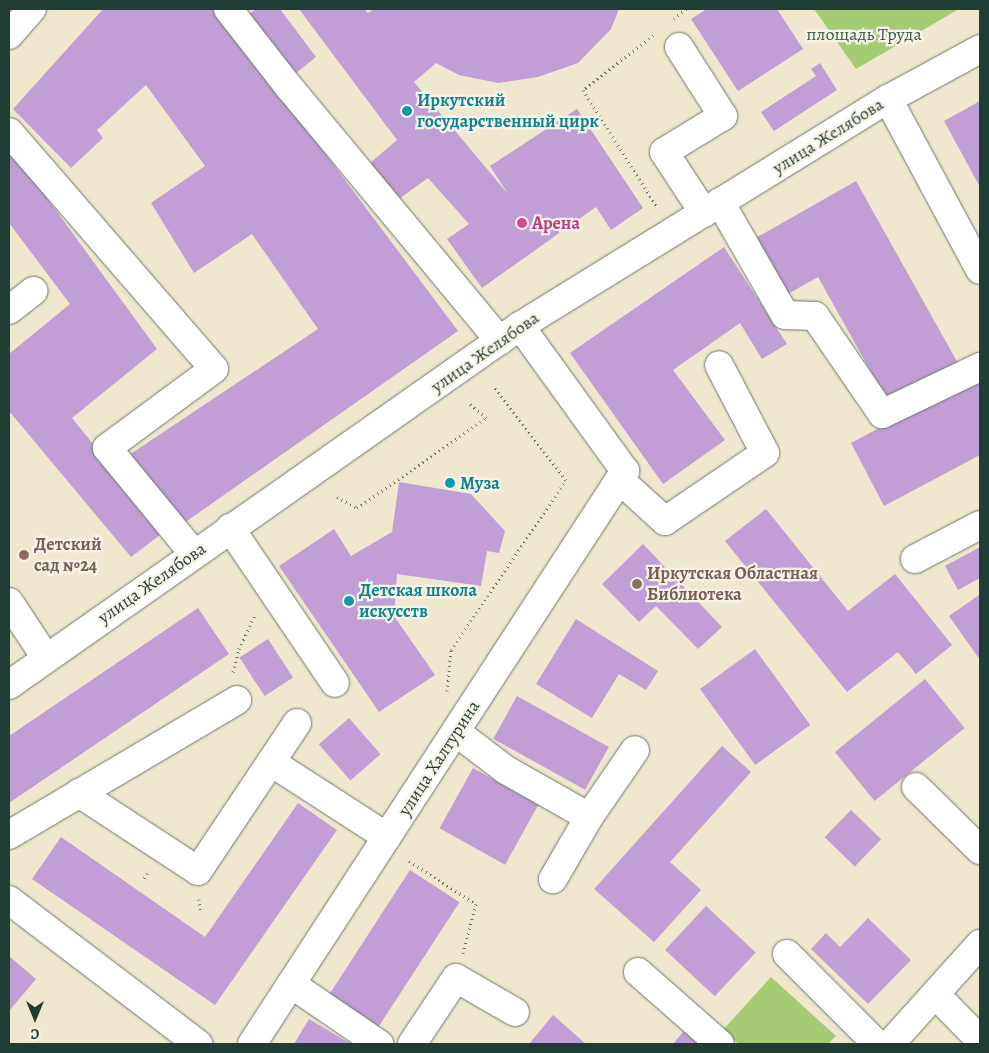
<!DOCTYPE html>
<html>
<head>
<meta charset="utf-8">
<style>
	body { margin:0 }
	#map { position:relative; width:989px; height:1053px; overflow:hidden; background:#f0e8ce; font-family:Alegreya,serif }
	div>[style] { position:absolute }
	.green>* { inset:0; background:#a6cb75 }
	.building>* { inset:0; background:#c19ed5; transform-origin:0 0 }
	.path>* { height:3px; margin-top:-1.5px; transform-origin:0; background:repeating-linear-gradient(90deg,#68796a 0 1px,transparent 0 5px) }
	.roads { filter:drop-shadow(0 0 1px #68796a) drop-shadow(0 0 1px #68796a) }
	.minor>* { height:28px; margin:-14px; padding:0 14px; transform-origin:14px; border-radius:14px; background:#fff }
	.dots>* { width:14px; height:14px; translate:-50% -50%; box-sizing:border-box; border:2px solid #f7f3e8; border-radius:50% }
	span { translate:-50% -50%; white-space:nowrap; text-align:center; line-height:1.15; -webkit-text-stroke:4.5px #f7f3e8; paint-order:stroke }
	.park-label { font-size:18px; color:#3a5941 }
	.culture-label { font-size:18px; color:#0d838f; font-weight:700 }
	.left { translate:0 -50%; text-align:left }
	.street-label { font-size:18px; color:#1f3d34 }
	.hotel-label { font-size:18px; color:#b23c85; font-weight:700 }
	.education-label { font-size:18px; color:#785e54; font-weight:700 }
	.frame { position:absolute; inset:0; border:10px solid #1f3d34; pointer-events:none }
	.north { position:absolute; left:10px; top:993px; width:50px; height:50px; -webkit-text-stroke:4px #f7f3e8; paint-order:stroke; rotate:180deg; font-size:14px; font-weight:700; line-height:20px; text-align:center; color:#1f3d34 }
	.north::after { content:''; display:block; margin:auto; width:18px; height:22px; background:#1f3d34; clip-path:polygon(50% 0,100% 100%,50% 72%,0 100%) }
</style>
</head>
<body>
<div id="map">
	<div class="green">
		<div style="clip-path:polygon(814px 9px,959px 9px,856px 69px)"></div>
		<div style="clip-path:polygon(771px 977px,836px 1036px,828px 1044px,739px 1044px,723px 1030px)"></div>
	</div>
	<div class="building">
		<div style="clip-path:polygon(103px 9px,217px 9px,458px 331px,177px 528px,123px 459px,318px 329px,252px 234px,194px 273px,151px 203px,205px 166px,146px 85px,97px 130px,103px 138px,71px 168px,13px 109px)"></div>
		<div style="clip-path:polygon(256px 9px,280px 9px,316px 57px,290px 78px,244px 18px)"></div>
		<div style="clip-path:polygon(299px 9px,364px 9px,368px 13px,374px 9px,619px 9px,611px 29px,578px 63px,538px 77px,498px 83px,459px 75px,436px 63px,414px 82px,508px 194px,490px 166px,577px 109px,643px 208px,611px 230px,596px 207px,482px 288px,447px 239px,469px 224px,428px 178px,396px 201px,370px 163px,397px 140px)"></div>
		<div style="clip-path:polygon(707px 9px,777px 9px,803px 49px,738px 91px,691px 19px)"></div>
		<div style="clip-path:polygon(820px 63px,837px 90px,774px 131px,761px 112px,816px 76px,811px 69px)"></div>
		<div style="clip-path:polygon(980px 101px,980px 187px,944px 121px)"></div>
		<div style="clip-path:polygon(9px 146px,157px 349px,72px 418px,164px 532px,131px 557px,9px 411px,9px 354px,70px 304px,9px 223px)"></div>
		<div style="clip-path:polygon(856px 181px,959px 365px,889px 404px,818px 277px,786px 295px,754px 239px)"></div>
		<div style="clip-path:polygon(724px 247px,787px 344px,762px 359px,740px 323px,673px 370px,725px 440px,663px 484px,570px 353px)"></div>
		<div style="clip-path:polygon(980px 374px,980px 455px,884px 506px,851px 443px)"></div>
		<div style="clip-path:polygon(399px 482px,471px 494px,505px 531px,499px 553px,487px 551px,481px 586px,397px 574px,394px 616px,435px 675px,379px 712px,279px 566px,334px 529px,351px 556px,392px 532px)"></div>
		<div style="clip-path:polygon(766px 509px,848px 611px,895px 574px,952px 645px,916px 674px,898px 652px,847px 692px,725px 541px)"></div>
		<div style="clip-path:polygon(643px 544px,722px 627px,698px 649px,656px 606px,639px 622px,602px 584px)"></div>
		<div style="clip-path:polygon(980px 547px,980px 578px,958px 590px,945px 566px)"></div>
		<div style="clip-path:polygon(979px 595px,980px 596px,980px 660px,949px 616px)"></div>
		<div style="clip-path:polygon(198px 608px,229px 654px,9px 803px,9px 736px)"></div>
		<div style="clip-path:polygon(576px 619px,658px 671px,646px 690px,619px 674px,592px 718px,536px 684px)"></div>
		<div style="left:268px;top:639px;width:46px;height:34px;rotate:57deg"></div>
		<div style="left:755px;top:649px;width:94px;height:68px;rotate:54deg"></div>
		<div style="left:925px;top:679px;width:63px;height:116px;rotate:51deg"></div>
		<div style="left:517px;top:696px;width:105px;height:49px;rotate:29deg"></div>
		<div style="left:349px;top:718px;width:48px;height:40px;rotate:49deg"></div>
		<div style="clip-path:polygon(722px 746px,751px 772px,670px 862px,701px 890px,654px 942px,594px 889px)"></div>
		<div style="left:473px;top:768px;width:75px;height:69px;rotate:29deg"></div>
		<div style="clip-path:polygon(298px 803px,337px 830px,215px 1005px,32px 879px,61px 837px,205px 937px)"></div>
		<div style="left:851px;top:810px;width:42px;height:38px;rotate:44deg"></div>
		<div style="left:410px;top:870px;width:59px;height:154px;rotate:33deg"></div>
		<div style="left:706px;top:906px;width:68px;height:60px;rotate:43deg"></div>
		<div style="clip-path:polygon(868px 918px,911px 960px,868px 1004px,811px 949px,826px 933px,840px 947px)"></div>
		<div style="clip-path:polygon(9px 956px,36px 979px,9px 1011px)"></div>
		<div style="clip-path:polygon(553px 1015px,586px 1044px,529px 1044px)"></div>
		<div style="clip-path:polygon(309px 1019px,351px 1044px,294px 1044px)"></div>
		<div style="clip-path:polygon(684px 1031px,701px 1044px,673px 1044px)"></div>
	</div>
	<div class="path">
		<div style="left:674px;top:19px;width:16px;rotate:-40deg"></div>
		<div style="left:653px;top:35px;width:89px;rotate:141.8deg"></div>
		<div style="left:583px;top:90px;width:138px;rotate:57.7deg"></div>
		<div style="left:337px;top:497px;width:23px;rotate:29deg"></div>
		<div style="left:357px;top:508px;width:157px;rotate:-34.9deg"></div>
		<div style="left:486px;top:418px;width:21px;rotate:-139deg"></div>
		<div style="left:233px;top:672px;width:24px;rotate:-75deg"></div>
		<div style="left:239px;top:649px;width:38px;rotate:-65deg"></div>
		<div style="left:447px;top:691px;width:41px;rotate:-84.4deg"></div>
		<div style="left:451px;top:650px;width:205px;rotate:-55.9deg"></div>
		<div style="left:566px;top:480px;width:118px;rotate:-127.7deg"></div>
		<div style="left:409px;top:861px;width:80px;rotate:32.7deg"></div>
		<div style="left:476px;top:904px;width:51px;rotate:104.9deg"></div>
		<div style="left:144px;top:878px;width:7px;rotate:-56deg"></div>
		<div style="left:199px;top:899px;width:11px;rotate:85deg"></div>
	</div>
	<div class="roads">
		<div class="minor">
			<div style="left:228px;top:9px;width:99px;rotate:52deg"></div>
			<div style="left:289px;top:87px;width:330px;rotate:50.3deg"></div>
			<div style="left:9px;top:35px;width:35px;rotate:-49deg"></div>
			<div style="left:679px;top:47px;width:82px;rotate:57.5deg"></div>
			<div style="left:723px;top:116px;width:69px;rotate:148.6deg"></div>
			<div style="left:664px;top:152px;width:73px;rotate:56.7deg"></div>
			<div style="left:888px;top:99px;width:194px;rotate:61.7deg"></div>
			<div style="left:9px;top:132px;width:313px;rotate:49.1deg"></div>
			<div style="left:214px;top:369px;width:133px;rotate:143.6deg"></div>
			<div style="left:107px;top:448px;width:137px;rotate:50.6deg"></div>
			<div style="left:720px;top:202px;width:130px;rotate:60.1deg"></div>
			<div style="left:785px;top:315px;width:30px;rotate:2deg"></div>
			<div style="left:815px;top:316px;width:119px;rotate:55.6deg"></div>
			<div style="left:882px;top:414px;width:109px;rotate:-25.6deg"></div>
			<div style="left:9px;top:310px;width:31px;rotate:-38deg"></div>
			<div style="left:620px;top:480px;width:61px;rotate:42.3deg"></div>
			<div style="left:665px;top:521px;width:121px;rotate:-34.2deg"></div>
			<div style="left:765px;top:453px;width:99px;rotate:-117.6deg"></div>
			<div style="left:230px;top:528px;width:187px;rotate:55.9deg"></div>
			<div style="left:915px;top:559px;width:73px;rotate:-27.6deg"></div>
			<div style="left:9px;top:602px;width:67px;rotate:56.5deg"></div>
			<div style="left:9px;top:685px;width:625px;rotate:-35.09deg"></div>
			<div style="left:520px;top:326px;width:432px;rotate:-31.7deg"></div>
			<div style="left:888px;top:99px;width:105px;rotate:-28.5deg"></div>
			<div style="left:456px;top:732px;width:63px;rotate:37.2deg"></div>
			<div style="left:506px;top:770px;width:95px;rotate:29.5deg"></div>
			<div style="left:589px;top:817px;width:72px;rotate:120.1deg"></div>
			<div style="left:271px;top:762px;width:138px;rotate:32.9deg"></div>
			<div style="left:916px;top:787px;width:90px;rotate:44.5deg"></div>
			<div style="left:79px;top:793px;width:142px;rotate:33.2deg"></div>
			<div style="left:198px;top:871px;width:178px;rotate:-56.2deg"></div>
			<div style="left:589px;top:817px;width:81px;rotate:-55.5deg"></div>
			<div style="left:9px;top:835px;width:265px;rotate:-30.6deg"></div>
			<div style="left:9px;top:900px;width:238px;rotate:37.3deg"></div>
			<div style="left:787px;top:954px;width:127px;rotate:45deg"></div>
			<div style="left:638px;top:972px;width:109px;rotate:41.3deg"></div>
			<div style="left:291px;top:984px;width:107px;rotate:34.3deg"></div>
			<div style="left:935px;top:994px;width:64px;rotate:45.6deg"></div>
			<div style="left:252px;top:1044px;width:684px;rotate:-56.94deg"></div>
			<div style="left:625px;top:471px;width:179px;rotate:-125.9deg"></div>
			<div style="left:412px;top:1044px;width:79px;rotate:-56.3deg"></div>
			<div style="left:456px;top:978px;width:68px;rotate:30deg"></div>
			<div style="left:890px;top:1044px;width:135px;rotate:-48deg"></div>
		</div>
	</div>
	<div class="dots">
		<div style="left:407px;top:111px;background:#0f9aa8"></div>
		<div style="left:522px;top:223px;background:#d1479c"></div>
		<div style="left:450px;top:483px;background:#0f9aa8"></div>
		<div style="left:24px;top:555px;background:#8d6e63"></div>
		<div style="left:637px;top:584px;background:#8d6e63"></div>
		<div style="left:349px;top:601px;background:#0f9aa8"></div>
	</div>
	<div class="park-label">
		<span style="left:864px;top:34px">площадь Труда</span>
	</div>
	<div class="culture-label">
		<span class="left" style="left:417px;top:111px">Иркутский<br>государственный цирк</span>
		<span class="left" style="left:460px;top:483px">Муза</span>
		<span class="left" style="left:359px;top:601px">Детская школа<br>искусств</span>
	</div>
	<div class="street-label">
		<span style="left:828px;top:136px;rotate:-32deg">улица Желябова</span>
		<span style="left:485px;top:352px;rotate:-35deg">улица Желябова</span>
		<span style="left:152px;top:583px;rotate:-35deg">улица Желябова</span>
		<span style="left:439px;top:758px;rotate:-57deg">улица Халтурина</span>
	</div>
	<div class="hotel-label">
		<span class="left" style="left:532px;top:223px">Арена</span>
	</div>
	<div class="education-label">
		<span class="left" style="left:34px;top:555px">Детский<br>сад №24</span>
		<span class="left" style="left:647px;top:584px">Иркутская Областная<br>Библиотека</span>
	</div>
	<div class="frame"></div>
	<div class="north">С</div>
</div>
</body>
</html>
